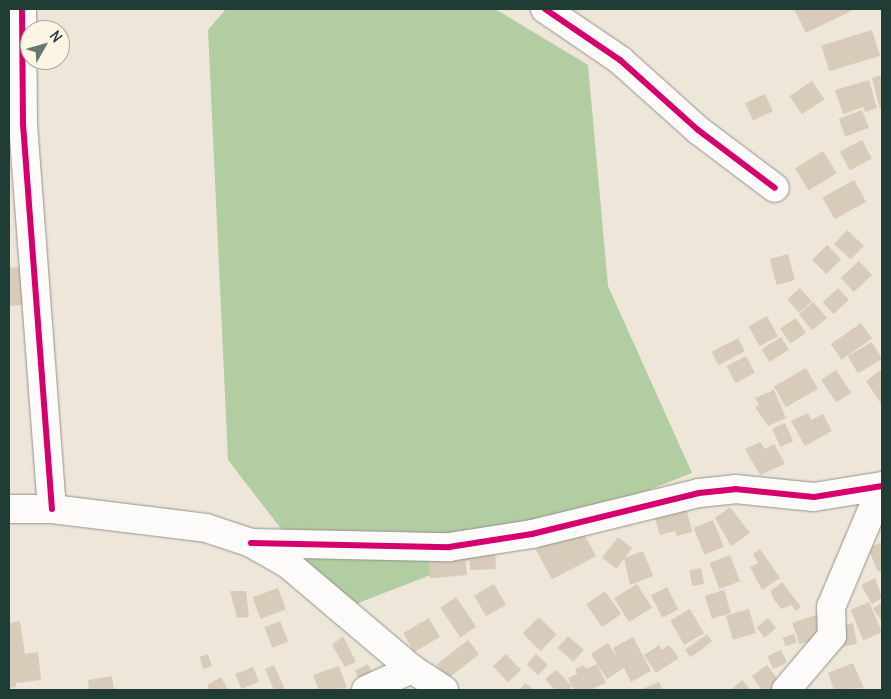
<!DOCTYPE html>
<html>
<head>
<meta charset="utf-8">
<style>
	body { margin:0 }
	#map { position:relative; width:891px; height:699px; overflow:hidden; background:#ede6d9; font-family:Delius,sans-serif }
	div>[style] { position:absolute }
	.forest>* { inset:0; background:#b3cda2 }
	.building>* { inset:0; background:#d8cbba; transform-origin:0 0 }
	.roads { filter:drop-shadow(0 0 1px #92938b) drop-shadow(0 0 1px #92938b) }
	.minor>* { height:28px; margin:-14px; padding:0 14px; transform-origin:14px; border-radius:14px; background:#fcfbf9 }
	.cycleway>* { height:6px; margin:-3px; padding:0 3px; transform-origin:3px; border-radius:3px; background:#d6006c }
	span { translate:-50% -50%; white-space:nowrap; text-align:center; line-height:1.15; -webkit-text-stroke:4.5px #fcf5e5; paint-order:stroke }
	.frame { position:absolute; inset:0; border:10px solid #1f3d34; pointer-events:none }
	.north { position:absolute; left:20px; top:20px; width:50px; height:50px; box-sizing:border-box; background:#fcf5e5; border:1px solid #a4ab9e; border-radius:50%; rotate:52deg; font-size:14px; font-weight:700; line-height:20px; text-align:center; color:#1f3d34 }
	.north::after { content:''; display:block; margin:auto; width:18px; height:22px; background:#67786e; clip-path:polygon(50% 0,100% 100%,50% 72%,0 100%) }
</style>
</head>
<body>
<div id="map">
	<div class="forest">
		<div style="clip-path:polygon(226px 9px,495px 9px,588px 65px,608px 286px,692px 473px,343px 609px,228px 460px,208px 30px)"></div>
	</div>
	<div class="building">
		<div style="clip-path:polygon(794px 9px,855px 9px,806px 33px)"></div>
		<div style="left:872px;top:30px;width:27px;height:53px;rotate:73deg"></div>
		<div style="clip-path:polygon(882px 75px,882px 108px,880px 109px,872px 78px)"></div>
		<div style="clip-path:polygon(869px 80px,877px 108px,865px 112px,864px 107px,843px 114px,835px 90px)"></div>
		<div style="left:812px;top:81px;width:22px;height:27px;rotate:56deg"></div>
		<div style="left:765px;top:94px;width:19px;height:22px;rotate:65deg"></div>
		<div style="left:862px;top:110px;width:19px;height:25px;rotate:69deg"></div>
		<div style="left:862px;top:140px;width:21px;height:25px;rotate:62deg"></div>
		<div style="left:823px;top:151px;width:26px;height:33px;rotate:58deg"></div>
		<div style="left:854px;top:180px;width:25px;height:36px;rotate:61deg"></div>
		<div style="left:847px;top:230px;width:23px;height:19px;rotate:43deg"></div>
		<div style="left:827px;top:245px;width:20px;height:21px;rotate:45deg"></div>
		<div style="left:788px;top:254px;width:27px;height:19px;rotate:75deg"></div>
		<div style="left:859px;top:261px;width:19px;height:25px;rotate:47deg"></div>
		<div style="clip-path:polygon(21px 267px,24px 305px,9px 306px,9px 268px)"></div>
		<div style="left:800px;top:288px;width:18px;height:17px;rotate:49deg"></div>
		<div style="left:838px;top:288px;width:16px;height:21px;rotate:47deg"></div>
		<div style="left:813px;top:302px;width:21px;height:19px;rotate:49deg"></div>
		<div style="left:767px;top:316px;width:23px;height:21px;rotate:61deg"></div>
		<div style="left:796px;top:318px;width:18px;height:19px;rotate:56deg"></div>
		<div style="left:861px;top:323px;width:19px;height:37px;rotate:55deg"></div>
		<div style="left:781px;top:337px;width:15px;height:23px;rotate:58deg"></div>
		<div style="left:738px;top:338px;width:15px;height:30px;rotate:62deg"></div>
		<div style="left:872px;top:342px;width:20px;height:28px;rotate:60deg"></div>
		<div style="left:746px;top:356px;width:19px;height:22px;rotate:62deg"></div>
		<div style="left:806px;top:368px;width:24px;height:37px;rotate:60deg"></div>
		<div style="clip-path:polygon(882px 369px,882px 405px,866px 381px)"></div>
		<div style="left:836px;top:370px;width:27px;height:18px;rotate:56deg"></div>
		<div style="clip-path:polygon(774px 390px,786px 418px,768px 426px,755px 407px,759px 405px,755px 398px)"></div>
		<div style="clip-path:polygon(808px 413px,811px 420px,823px 414px,832px 431px,805px 446px,791px 421px)"></div>
		<div style="left:785px;top:423px;width:20px;height:14px;rotate:66deg"></div>
		<div style="clip-path:polygon(760px 442px,765px 449px,774px 444px,785px 464px,760px 475px,745px 449px)"></div>
		<div style="clip-path:polygon(685px 504px,692px 532px,677px 536px,675px 531px,660px 535px,653px 512px)"></div>
		<div style="clip-path:polygon(730px 507px,750px 533px,731px 546px,715px 518px)"></div>
		<div style="left:713px;top:520px;width:29px;height:21px;rotate:68deg"></div>
		<div style="left:580px;top:526px;width:34px;height:50px;rotate:62deg"></div>
		<div style="left:618px;top:537px;width:18px;height:26px;rotate:38deg"></div>
		<div style="clip-path:polygon(882px 542px,882px 570px,878px 572px,868px 548px)"></div>
		<div style="clip-path:polygon(760px 549px,780px 578px,762px 590px,750px 567px,758px 563px,753px 554px)"></div>
		<div style="left:495px;top:551px;width:18px;height:26px;rotate:87deg"></div>
		<div style="clip-path:polygon(643px 551px,653px 576px,630px 585px,624px 558px)"></div>
		<div style="left:465px;top:552px;width:23px;height:37px;rotate:85deg"></div>
		<div style="left:730px;top:555px;width:28px;height:22px;rotate:69deg"></div>
		<div style="left:701px;top:568px;width:16px;height:12px;rotate:79deg"></div>
		<div style="clip-path:polygon(875px 578px,882px 598px,872px 604px,861px 585px)"></div>
		<div style="clip-path:polygon(782px 582px,801px 607px,796px 611px,791px 605px,781px 609px,773px 598px,771px 591px)"></div>
		<div style="left:494px;top:584px;width:24px;height:23px;rotate:60deg"></div>
		<div style="left:637px;top:584px;width:28px;height:27px;rotate:58deg"></div>
		<div style="left:667px;top:587px;width:25px;height:18px;rotate:63deg"></div>
		<div style="left:278px;top:588px;width:23px;height:27px;rotate:70deg"></div>
		<div style="left:724px;top:590px;width:24px;height:20px;rotate:73deg"></div>
		<div style="clip-path:polygon(230px 591px,246px 591px,249px 617px,237px 618px)"></div>
		<div style="left:605px;top:591px;width:28px;height:23px;rotate:55deg"></div>
		<div style="left:456px;top:597px;width:36px;height:19px;rotate:56deg"></div>
		<div style="left:869px;top:602px;width:33px;height:20px;rotate:67deg"></div>
		<div style="clip-path:polygon(882px 602px,882px 621px,873px 609px)"></div>
		<div style="left:690px;top:609px;width:28px;height:23px;rotate:60deg"></div>
		<div style="left:749px;top:609px;width:25px;height:24px;rotate:74deg"></div>
		<div style="left:819px;top:614px;width:23px;height:28px;rotate:72deg"></div>
		<div style="left:539px;top:617px;width:25px;height:23px;rotate:45deg"></div>
		<div style="left:429px;top:618px;width:22px;height:30px;rotate:60deg"></div>
		<div style="left:768px;top:618px;width:13px;height:15px;rotate:51deg"></div>
		<div style="clip-path:polygon(20px 621px,25px 654px,38px 652px,41px 680px,16px 683px,16px 687px,9px 688px,9px 623px)"></div>
		<div style="left:280px;top:621px;width:22px;height:17px;rotate:68deg"></div>
		<div style="clip-path:polygon(853px 623px,857px 644px,841px 647px,839px 627px)"></div>
		<div style="left:707px;top:634px;width:9px;height:27px;rotate:54deg"></div>
		<div style="left:794px;top:634px;width:9px;height:12px;rotate:72deg"></div>
		<div style="clip-path:polygon(343px 636px,356px 662px,345px 667px,332px 645px)"></div>
		<div style="left:568px;top:636px;width:21px;height:16px;rotate:41deg"></div>
		<div style="clip-path:polygon(633px 637px,651px 671px,631px 682px,624px 668px,607px 679px,591px 654px,608px 643px,618px 659px,613px 648px)"></div>
		<div style="left:468px;top:640px;width:18px;height:40px;rotate:52deg"></div>
		<div style="clip-path:polygon(659px 645px,662px 650px,669px 645px,679px 658px,656px 673px,644px 655px)"></div>
		<div style="left:781px;top:650px;width:14px;height:15px;rotate:65deg"></div>
		<div style="left:208px;top:654px;width:13px;height:9px;rotate:72deg"></div>
		<div style="left:506px;top:654px;width:22px;height:18px;rotate:47deg"></div>
		<div style="left:536px;top:654px;width:16px;height:14px;rotate:43deg"></div>
		<div style="clip-path:polygon(853px 663px,864px 688px,834px 690px,828px 673px)"></div>
		<div style="left:368px;top:664px;width:16px;height:15px;rotate:63deg"></div>
		<div style="clip-path:polygon(597px 664px,606px 683px,590px 690px,574px 690px,568px 678px,577px 674px,575px 669px,584px 665px,586px 669px)"></div>
		<div style="clip-path:polygon(274px 665px,285px 690px,274px 690px,265px 669px)"></div>
		<div style="clip-path:polygon(767px 665px,781px 684px,773px 690px,762px 690px,752px 676px)"></div>
		<div style="clip-path:polygon(339px 666px,347px 688px,319px 690px,313px 675px)"></div>
		<div style="left:253px;top:667px;width:16px;height:19px;rotate:68deg"></div>
		<div style="clip-path:polygon(556px 670px,572px 686px,568px 690px,555px 690px,545px 679px)"></div>
		<div style="clip-path:polygon(112px 676px,114px 690px,89px 690px,88px 680px)"></div>
		<div style="clip-path:polygon(221px 677px,228px 690px,210px 690px,207px 685px)"></div>
		<div style="clip-path:polygon(742px 680px,751px 690px,735px 690px,733px 688px)"></div>
		<div style="clip-path:polygon(659px 682px,663px 690px,640px 690px)"></div>
		<div style="clip-path:polygon(525px 683px,533px 689px,532px 690px,520px 690px)"></div>
	</div>
	<div class="roads">
		<div class="minor">
			<div style="left:22px;top:9px;width:115px;rotate:89.5deg"></div>
			<div style="left:23px;top:124px;width:386px;rotate:85.7deg"></div>
			<div style="left:545px;top:9px;width:91px;rotate:34.2deg"></div>
			<div style="left:620px;top:60px;width:105px;rotate:41.9deg"></div>
			<div style="left:698px;top:130px;width:96px;rotate:37deg"></div>
			<div style="left:9px;top:509px;width:43px"></div>
			<div style="left:52px;top:509px;width:155px;rotate:7deg"></div>
			<div style="left:206px;top:528px;width:47px;rotate:18.4deg"></div>
			<div style="left:251px;top:543px;width:43px;rotate:29.6deg"></div>
			<div style="left:288px;top:564px;width:162px;rotate:40.3deg"></div>
			<div style="left:412px;top:669px;width:38px;rotate:33deg"></div>
			<div style="left:251px;top:543px;width:198px;rotate:1.2deg"></div>
			<div style="left:449px;top:547px;width:84px;rotate:-8.9deg"></div>
			<div style="left:532px;top:534px;width:172px;rotate:-13.8deg"></div>
			<div style="left:699px;top:493px;width:36px;rotate:-6deg"></div>
			<div style="left:735px;top:489px;width:79px;rotate:5.8deg"></div>
			<div style="left:814px;top:497px;width:69px;rotate:-9.2deg"></div>
			<div style="left:366px;top:690px;width:51px;rotate:-24.5deg"></div>
			<div style="left:786px;top:690px;width:71px;rotate:-49.6deg"></div>
			<div style="left:832px;top:636px;width:29px;rotate:-92deg"></div>
			<div style="left:831px;top:607px;width:131px;rotate:-67.1deg"></div>
		</div>
	</div>
	<div class="cycleway">
		<div style="left:22px;top:9px;width:115px;rotate:89.5deg"></div>
		<div style="left:23px;top:124px;width:386px;rotate:85.7deg"></div>
		<div style="left:545px;top:9px;width:91px;rotate:34.2deg"></div>
		<div style="left:620px;top:60px;width:105px;rotate:41.9deg"></div>
		<div style="left:698px;top:130px;width:96px;rotate:37deg"></div>
		<div style="left:251px;top:543px;width:198px;rotate:1.2deg"></div>
		<div style="left:449px;top:547px;width:84px;rotate:-8.9deg"></div>
		<div style="left:532px;top:534px;width:172px;rotate:-13.8deg"></div>
		<div style="left:699px;top:493px;width:36px;rotate:-6deg"></div>
		<div style="left:735px;top:489px;width:79px;rotate:5.8deg"></div>
		<div style="left:814px;top:497px;width:69px;rotate:-9.2deg"></div>
	</div>
	<div class="frame"></div>
	<div class="north">N</div>
</div>
</body>
</html>
